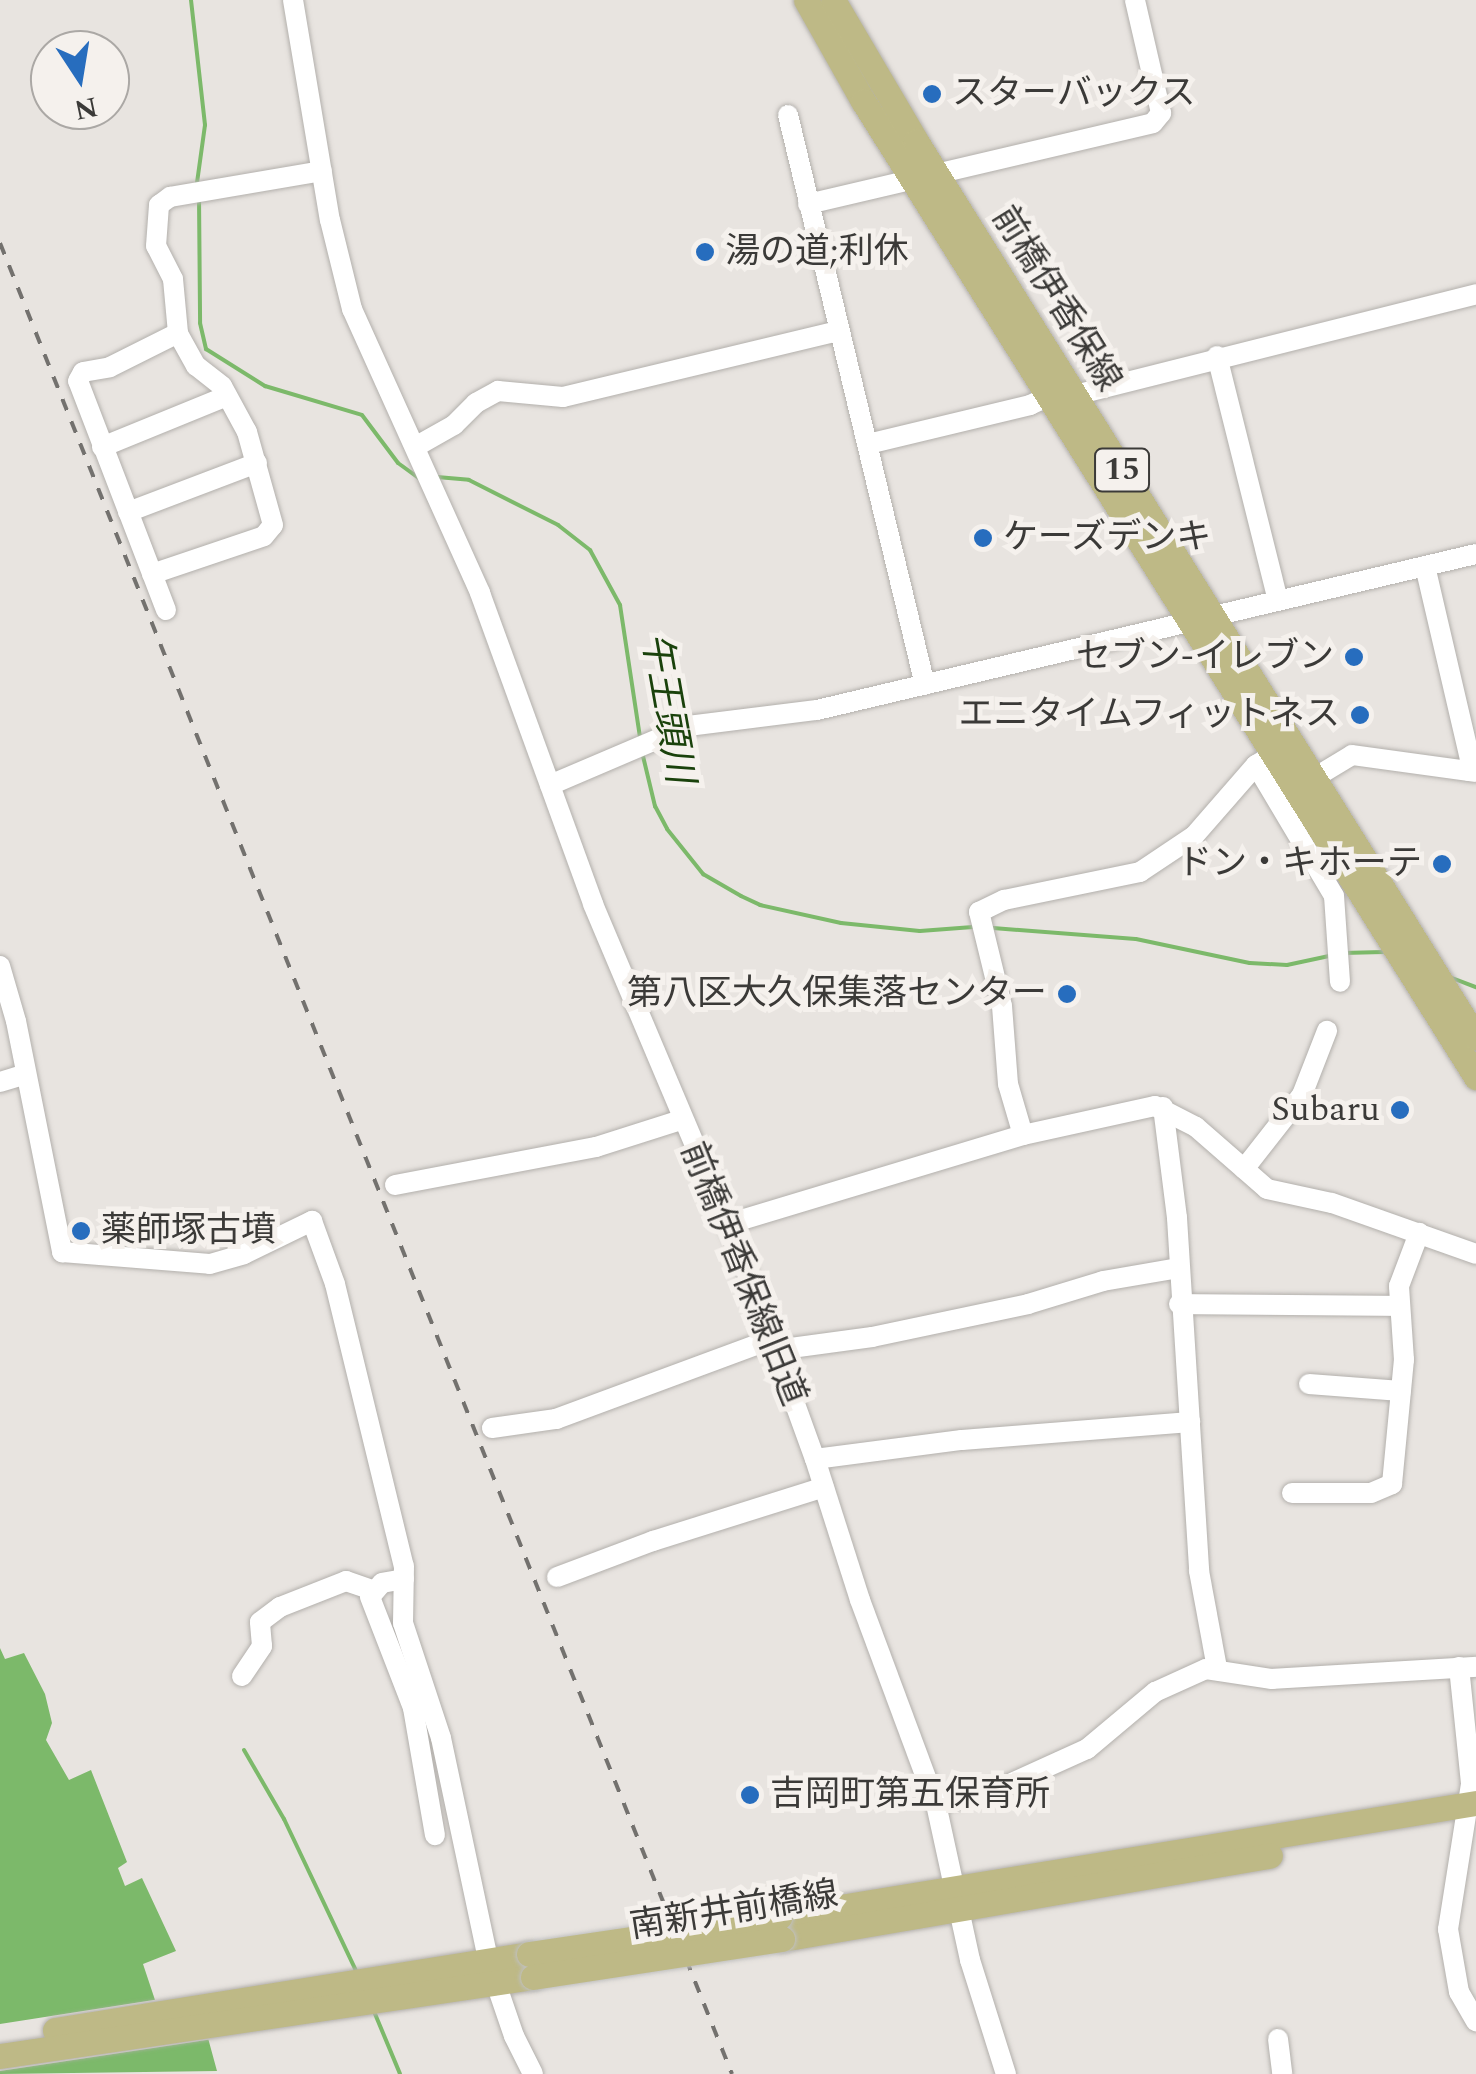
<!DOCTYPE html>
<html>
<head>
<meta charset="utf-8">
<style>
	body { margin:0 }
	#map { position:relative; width:1476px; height:2074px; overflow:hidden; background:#e8e4e0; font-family:Spectral,"Noto Sans JP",serif }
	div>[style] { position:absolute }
	.water>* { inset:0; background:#7cb96a }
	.pier>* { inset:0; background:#e8e4e0 }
	.stream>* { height:4px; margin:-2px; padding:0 2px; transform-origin:2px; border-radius:2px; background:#7cb96a }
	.roads { filter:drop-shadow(0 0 2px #b3b0ac) drop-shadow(0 0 2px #b3b0ac) }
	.minor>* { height:20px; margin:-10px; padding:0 10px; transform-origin:10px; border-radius:10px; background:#fff }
	.major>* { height:25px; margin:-12.5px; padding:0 12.5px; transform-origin:12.5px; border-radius:12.5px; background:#beb986 }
	.rail>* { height:4px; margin-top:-2px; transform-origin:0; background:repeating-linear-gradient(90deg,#73716e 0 12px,transparent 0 24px) }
	.bridges { filter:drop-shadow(0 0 2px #c0c0bf) drop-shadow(0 0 2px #c0c0bf) }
	.major-bridge>* { height:25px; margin:-12.5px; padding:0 12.5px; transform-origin:12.5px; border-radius:12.5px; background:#beb986 }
	.dots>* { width:28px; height:28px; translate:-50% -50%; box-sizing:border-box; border:5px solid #f5f1ed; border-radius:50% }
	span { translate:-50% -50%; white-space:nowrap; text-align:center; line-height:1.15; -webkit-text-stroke:10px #f5f1ed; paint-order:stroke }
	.shield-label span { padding:2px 8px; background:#f5f1ed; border:2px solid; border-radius:8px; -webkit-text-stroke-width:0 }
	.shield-label { font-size:32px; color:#3b3a38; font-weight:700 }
	.poi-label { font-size:35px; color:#3b3a38 }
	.left { translate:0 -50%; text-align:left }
	.right { translate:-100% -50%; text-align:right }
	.street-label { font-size:35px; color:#3b3a38 }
	.water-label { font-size:38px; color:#1a420c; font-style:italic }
	.north { position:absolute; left:30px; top:30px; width:100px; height:100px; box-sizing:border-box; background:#f5f1ed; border:2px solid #aba8a5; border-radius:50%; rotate:168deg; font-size:28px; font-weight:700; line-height:40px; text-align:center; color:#3b3a38 }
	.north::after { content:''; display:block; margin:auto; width:35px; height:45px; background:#276dbe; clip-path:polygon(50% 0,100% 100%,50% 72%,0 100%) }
</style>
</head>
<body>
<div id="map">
	<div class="water">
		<div style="clip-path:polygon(0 1648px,5px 1659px,24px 1653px,45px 1694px,52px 1723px,46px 1740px,69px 1780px,91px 1770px,127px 1862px,118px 1868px,125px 1886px,142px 1878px,176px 1951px,143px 1964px,160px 2015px,208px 2038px,217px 2071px,0 2074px)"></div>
	</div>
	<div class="pier">
		<div style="clip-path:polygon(160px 1999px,163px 2009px,202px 2003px,213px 2039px,0 2071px,0 2024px)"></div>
	</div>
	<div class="stream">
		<div style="left:191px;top:0;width:126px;rotate:83.6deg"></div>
		<div style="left:205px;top:125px;width:59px;rotate:97.9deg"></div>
		<div style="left:199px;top:197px;width:126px;rotate:89.5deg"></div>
		<div style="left:200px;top:323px;width:27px;rotate:77deg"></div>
		<div style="left:206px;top:349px;width:70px;rotate:32.1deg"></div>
		<div style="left:265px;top:386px;width:101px;rotate:16.6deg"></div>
		<div style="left:362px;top:415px;width:60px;rotate:53.1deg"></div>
		<div style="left:398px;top:463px;width:31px;rotate:36deg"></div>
		<div style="left:437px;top:477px;width:32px;rotate:5deg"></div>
		<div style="left:469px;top:480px;width:100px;rotate:26.8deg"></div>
		<div style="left:558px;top:525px;width:41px;rotate:38deg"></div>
		<div style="left:590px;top:550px;width:63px;rotate:61.4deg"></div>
		<div style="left:620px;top:605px;width:134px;rotate:81.4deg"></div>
		<div style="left:642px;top:752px;width:56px;rotate:76.5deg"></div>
		<div style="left:655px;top:806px;width:26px;rotate:62deg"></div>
		<div style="left:667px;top:829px;width:58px;rotate:51.3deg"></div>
		<div style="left:703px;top:874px;width:44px;rotate:30.1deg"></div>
		<div style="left:741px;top:896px;width:21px;rotate:25deg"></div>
		<div style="left:760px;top:905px;width:83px;rotate:12.5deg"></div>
		<div style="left:841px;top:923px;width:79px;rotate:5.8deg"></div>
		<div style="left:920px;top:931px;width:53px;rotate:-4.3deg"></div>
		<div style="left:993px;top:928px;width:143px;rotate:4.4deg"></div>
		<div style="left:1136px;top:939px;width:116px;rotate:11.9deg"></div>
		<div style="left:1250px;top:963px;width:37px;rotate:3deg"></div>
		<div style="left:1287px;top:965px;width:43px;rotate:-12.1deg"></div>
		<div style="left:1343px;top:953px;width:40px;rotate:-1.4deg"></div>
		<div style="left:1452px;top:978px;width:26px;rotate:21deg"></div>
		<div style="left:244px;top:1750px;width:80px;rotate:59.9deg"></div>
		<div style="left:284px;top:1819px;width:170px;rotate:64.6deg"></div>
		<div style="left:373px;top:2009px;width:70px;rotate:67.4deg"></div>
	</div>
	<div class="roads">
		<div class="minor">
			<div style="left:293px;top:0;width:223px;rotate:80.5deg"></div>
			<div style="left:330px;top:220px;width:92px;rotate:76.1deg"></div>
			<div style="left:352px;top:309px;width:312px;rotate:65.7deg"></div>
			<div style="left:480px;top:593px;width:331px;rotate:70deg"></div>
			<div style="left:593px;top:904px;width:378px;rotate:67.1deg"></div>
			<div style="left:740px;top:1252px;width:220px;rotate:70.1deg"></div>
			<div style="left:815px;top:1459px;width:148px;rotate:72.3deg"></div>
			<div style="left:860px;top:1600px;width:218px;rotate:69.6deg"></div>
			<div style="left:936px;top:1804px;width:160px;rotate:77.7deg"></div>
			<div style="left:970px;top:1960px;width:120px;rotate:72.5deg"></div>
			<div style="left:788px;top:115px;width:586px;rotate:76.49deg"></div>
			<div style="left:808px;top:204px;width:354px;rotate:-13.2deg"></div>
			<div style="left:1153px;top:123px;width:13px;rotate:-51deg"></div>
			<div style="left:1161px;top:113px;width:116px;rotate:-103deg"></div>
			<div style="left:1217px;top:356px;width:252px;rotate:76deg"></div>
			<div style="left:1075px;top:395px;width:414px;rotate:-14.1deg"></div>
			<div style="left:868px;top:444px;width:167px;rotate:-13.5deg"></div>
			<div style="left:1030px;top:405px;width:21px;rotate:-25deg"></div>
			<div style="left:102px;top:447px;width:135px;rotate:-22.2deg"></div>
			<div style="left:415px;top:447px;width:45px;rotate:-29.4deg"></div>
			<div style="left:454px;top:425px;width:31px;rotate:-45deg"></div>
			<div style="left:476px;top:403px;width:25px;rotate:-29deg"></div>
			<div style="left:498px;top:391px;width:65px;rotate:5.3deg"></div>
			<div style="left:563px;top:397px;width:283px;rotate:-13.5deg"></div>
			<div style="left:128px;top:512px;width:138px;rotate:-20.8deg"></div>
			<div style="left:1425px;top:566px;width:198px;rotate:76.9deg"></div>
			<div style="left:1470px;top:759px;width:12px;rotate:99deg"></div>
			<div style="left:152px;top:574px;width:118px;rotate:-18.7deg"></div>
			<div style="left:264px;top:536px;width:14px;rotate:-51deg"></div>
			<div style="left:273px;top:525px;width:97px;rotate:-105.6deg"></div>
			<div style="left:247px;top:432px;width:52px;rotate:-118.5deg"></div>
			<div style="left:222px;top:386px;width:33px;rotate:-142deg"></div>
			<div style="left:196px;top:366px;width:38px;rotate:-119deg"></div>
			<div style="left:178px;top:333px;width:54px;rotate:-95.3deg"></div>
			<div style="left:173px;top:279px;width:37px;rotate:-117deg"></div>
			<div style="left:156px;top:246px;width:41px;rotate:-85.8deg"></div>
			<div style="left:159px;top:205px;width:14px;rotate:-36deg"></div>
			<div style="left:170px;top:197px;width:154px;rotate:-9.7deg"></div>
			<div style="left:166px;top:610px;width:245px;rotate:-111deg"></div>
			<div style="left:78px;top:381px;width:10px;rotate:-61deg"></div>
			<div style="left:83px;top:372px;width:27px;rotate:-10deg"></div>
			<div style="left:110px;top:367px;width:76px;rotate:-26.6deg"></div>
			<div style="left:1256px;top:765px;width:152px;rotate:59.2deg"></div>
			<div style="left:1334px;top:896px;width:86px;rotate:86deg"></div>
			<div style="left:1314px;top:778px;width:44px;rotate:-31.2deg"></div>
			<div style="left:1352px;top:755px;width:125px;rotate:7.8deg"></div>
			<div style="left:550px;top:785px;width:150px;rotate:-23.1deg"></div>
			<div style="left:688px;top:726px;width:130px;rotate:-7.1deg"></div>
			<div style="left:817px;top:710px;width:677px;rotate:-13.32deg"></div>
			<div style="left:0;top:966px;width:57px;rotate:73.8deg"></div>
			<div style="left:16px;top:1021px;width:236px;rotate:78.7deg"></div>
			<div style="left:62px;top:1252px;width:148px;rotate:4.6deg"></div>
			<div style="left:210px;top:1264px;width:35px;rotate:-16deg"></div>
			<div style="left:244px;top:1254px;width:76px;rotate:-25.9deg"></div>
			<div style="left:312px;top:1221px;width:67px;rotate:69.9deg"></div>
			<div style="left:335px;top:1284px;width:290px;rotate:76.3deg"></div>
			<div style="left:404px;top:1566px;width:57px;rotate:91deg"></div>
			<div style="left:403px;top:1623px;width:121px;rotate:71.7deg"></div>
			<div style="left:441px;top:1738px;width:227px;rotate:78deg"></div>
			<div style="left:488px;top:1960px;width:80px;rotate:71.1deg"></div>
			<div style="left:514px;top:2036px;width:42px;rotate:63.4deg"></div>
			<div style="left:0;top:1082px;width:27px;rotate:-17deg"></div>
			<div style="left:1163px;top:1107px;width:112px;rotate:82.8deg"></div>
			<div style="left:1177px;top:1218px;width:354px;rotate:86.4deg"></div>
			<div style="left:1199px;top:1571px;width:99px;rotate:79.5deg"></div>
			<div style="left:1023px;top:1135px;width:53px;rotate:-106.4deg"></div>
			<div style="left:1008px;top:1084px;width:78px;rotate:-94.4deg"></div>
			<div style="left:1002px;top:1006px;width:97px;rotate:-103.7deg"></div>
			<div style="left:979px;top:912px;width:28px;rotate:-26deg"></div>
			<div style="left:1004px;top:900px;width:139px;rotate:-11.6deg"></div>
			<div style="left:1140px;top:872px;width:65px;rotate:-33.7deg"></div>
			<div style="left:1194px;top:836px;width:94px;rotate:-48.9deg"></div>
			<div style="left:1256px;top:765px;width:20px;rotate:-30deg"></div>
			<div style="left:1244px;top:1169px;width:94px;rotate:-51.9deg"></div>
			<div style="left:1302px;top:1095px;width:69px;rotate:-68.7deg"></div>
			<div style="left:395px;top:1185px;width:205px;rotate:-10.7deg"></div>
			<div style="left:596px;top:1147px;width:89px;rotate:-17.6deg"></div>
			<div style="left:728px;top:1224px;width:308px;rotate:-16.8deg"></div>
			<div style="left:1023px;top:1135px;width:135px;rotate:-12.4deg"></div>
			<div style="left:1155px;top:1106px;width:46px;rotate:27.1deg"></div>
			<div style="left:1196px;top:1127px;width:94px;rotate:41.1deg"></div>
			<div style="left:1267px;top:1189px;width:66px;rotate:12.2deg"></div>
			<div style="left:1332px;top:1203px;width:153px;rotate:19.5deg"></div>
			<div style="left:1179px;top:1304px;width:220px;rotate:0.5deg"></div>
			<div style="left:776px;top:1350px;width:97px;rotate:-7.7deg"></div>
			<div style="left:872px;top:1337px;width:159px;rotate:-11.9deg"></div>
			<div style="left:1028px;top:1304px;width:78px;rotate:-17deg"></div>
			<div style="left:1103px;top:1281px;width:76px;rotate:-9.8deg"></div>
			<div style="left:1309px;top:1384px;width:92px;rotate:4.4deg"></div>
			<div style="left:492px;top:1428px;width:65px;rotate:-8deg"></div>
			<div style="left:556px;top:1419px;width:230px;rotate:-20.3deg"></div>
			<div style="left:815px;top:1459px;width:148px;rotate:-7.4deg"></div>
			<div style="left:962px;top:1440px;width:229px;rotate:-4.5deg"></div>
			<div style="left:1292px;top:1493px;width:79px"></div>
			<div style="left:1371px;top:1493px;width:23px;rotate:-23deg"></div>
			<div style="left:1392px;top:1484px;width:125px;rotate:-84.5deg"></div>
			<div style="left:1404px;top:1360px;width:74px;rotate:-93.9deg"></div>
			<div style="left:1399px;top:1286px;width:57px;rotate:-69.3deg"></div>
			<div style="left:557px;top:1577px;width:103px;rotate:-20.6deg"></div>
			<div style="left:653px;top:1541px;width:179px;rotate:-17.5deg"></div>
			<div style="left:404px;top:1579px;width:22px;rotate:170deg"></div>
			<div style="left:382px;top:1583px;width:18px;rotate:131deg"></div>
			<div style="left:370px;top:1597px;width:119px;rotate:68.8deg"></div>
			<div style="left:413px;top:1708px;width:129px;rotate:80.2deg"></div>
			<div style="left:1459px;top:1667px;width:118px;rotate:84.1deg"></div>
			<div style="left:1471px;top:1784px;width:147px;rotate:99deg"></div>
			<div style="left:1448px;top:1929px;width:64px;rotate:80.1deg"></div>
			<div style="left:1459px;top:1992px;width:34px;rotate:60deg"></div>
			<div style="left:242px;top:1676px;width:36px;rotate:-56deg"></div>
			<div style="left:262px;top:1646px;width:24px;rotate:-95deg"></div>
			<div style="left:260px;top:1622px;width:25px;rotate:-37deg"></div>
			<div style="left:280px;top:1607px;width:71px;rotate:-21.5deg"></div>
			<div style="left:346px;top:1581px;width:28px;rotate:19deg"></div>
			<div style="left:936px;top:1804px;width:71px;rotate:-14.6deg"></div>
			<div style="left:1005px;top:1786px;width:90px;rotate:-24.3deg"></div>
			<div style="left:1087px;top:1749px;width:89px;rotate:-40deg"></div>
			<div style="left:1155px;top:1692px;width:56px;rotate:-24.3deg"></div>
			<div style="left:1206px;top:1669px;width:67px;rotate:8.6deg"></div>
			<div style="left:1272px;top:1679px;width:204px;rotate:-3.4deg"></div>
			<div style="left:1278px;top:2039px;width:35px;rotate:83deg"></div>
		</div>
		<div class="major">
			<div style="left:806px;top:0;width:116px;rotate:60.6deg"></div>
			<div style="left:863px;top:101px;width:1153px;rotate:57.87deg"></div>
			<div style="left:833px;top:0;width:164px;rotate:59.5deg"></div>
			<div style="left:916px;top:141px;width:1057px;rotate:58.02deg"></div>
			<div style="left:779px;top:1917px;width:706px;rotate:-9.29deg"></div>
			<div style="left:782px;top:1939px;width:495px;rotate:-9.7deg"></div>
			<div style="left:55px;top:2030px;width:480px;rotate:-9.1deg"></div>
			<div style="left:0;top:2056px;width:539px;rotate:-8.43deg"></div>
		</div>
	</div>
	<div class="rail">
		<div style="left:0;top:243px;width:1972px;rotate:68.21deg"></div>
	</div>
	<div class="bridges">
		<div class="major-bridge">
			<div style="left:529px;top:1954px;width:253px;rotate:-8.4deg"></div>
			<div style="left:533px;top:1977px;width:252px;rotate:-8.7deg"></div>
		</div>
	</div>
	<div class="dots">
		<div style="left:932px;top:94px;background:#276dbe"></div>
		<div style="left:705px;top:252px;background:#276dbe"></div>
		<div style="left:983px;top:538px;background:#276dbe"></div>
		<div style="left:1354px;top:657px;background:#276dbe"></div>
		<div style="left:1360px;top:715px;background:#276dbe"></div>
		<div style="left:1442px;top:864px;background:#276dbe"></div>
		<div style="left:1067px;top:994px;background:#276dbe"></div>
		<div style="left:1400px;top:1110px;background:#276dbe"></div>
		<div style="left:81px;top:1231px;background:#276dbe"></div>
		<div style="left:750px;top:1795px;background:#276dbe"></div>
	</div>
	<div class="shield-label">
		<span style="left:1122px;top:470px">15</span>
	</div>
	<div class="poi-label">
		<span class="left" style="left:952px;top:94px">スターバックス</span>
		<span class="left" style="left:725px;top:252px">湯の道;利休</span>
		<span class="left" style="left:1003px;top:538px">ケーズデンキ</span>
		<span class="right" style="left:1334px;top:657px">セブン-イレブン</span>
		<span class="right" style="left:1340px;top:715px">エニタイムフィットネス</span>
		<span class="right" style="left:1422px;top:864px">ドン・キホーテ</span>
		<span class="right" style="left:1047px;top:994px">第八区大久保集落センター</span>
		<span class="right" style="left:1380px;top:1110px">Subaru</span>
		<span class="left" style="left:101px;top:1231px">薬師塚古墳</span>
		<span class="left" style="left:770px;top:1795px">吉岡町第五保育所</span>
	</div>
	<div class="street-label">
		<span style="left:1056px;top:299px;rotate:58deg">前橋伊香保線</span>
		<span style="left:743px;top:1274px;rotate:68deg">前橋伊香保線旧道</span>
		<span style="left:734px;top:1911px;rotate:-9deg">南新井前橋線</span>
	</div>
	<div class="water-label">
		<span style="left:666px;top:708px;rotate:80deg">午王頭川</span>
	</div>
	<div class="north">N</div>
</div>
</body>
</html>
